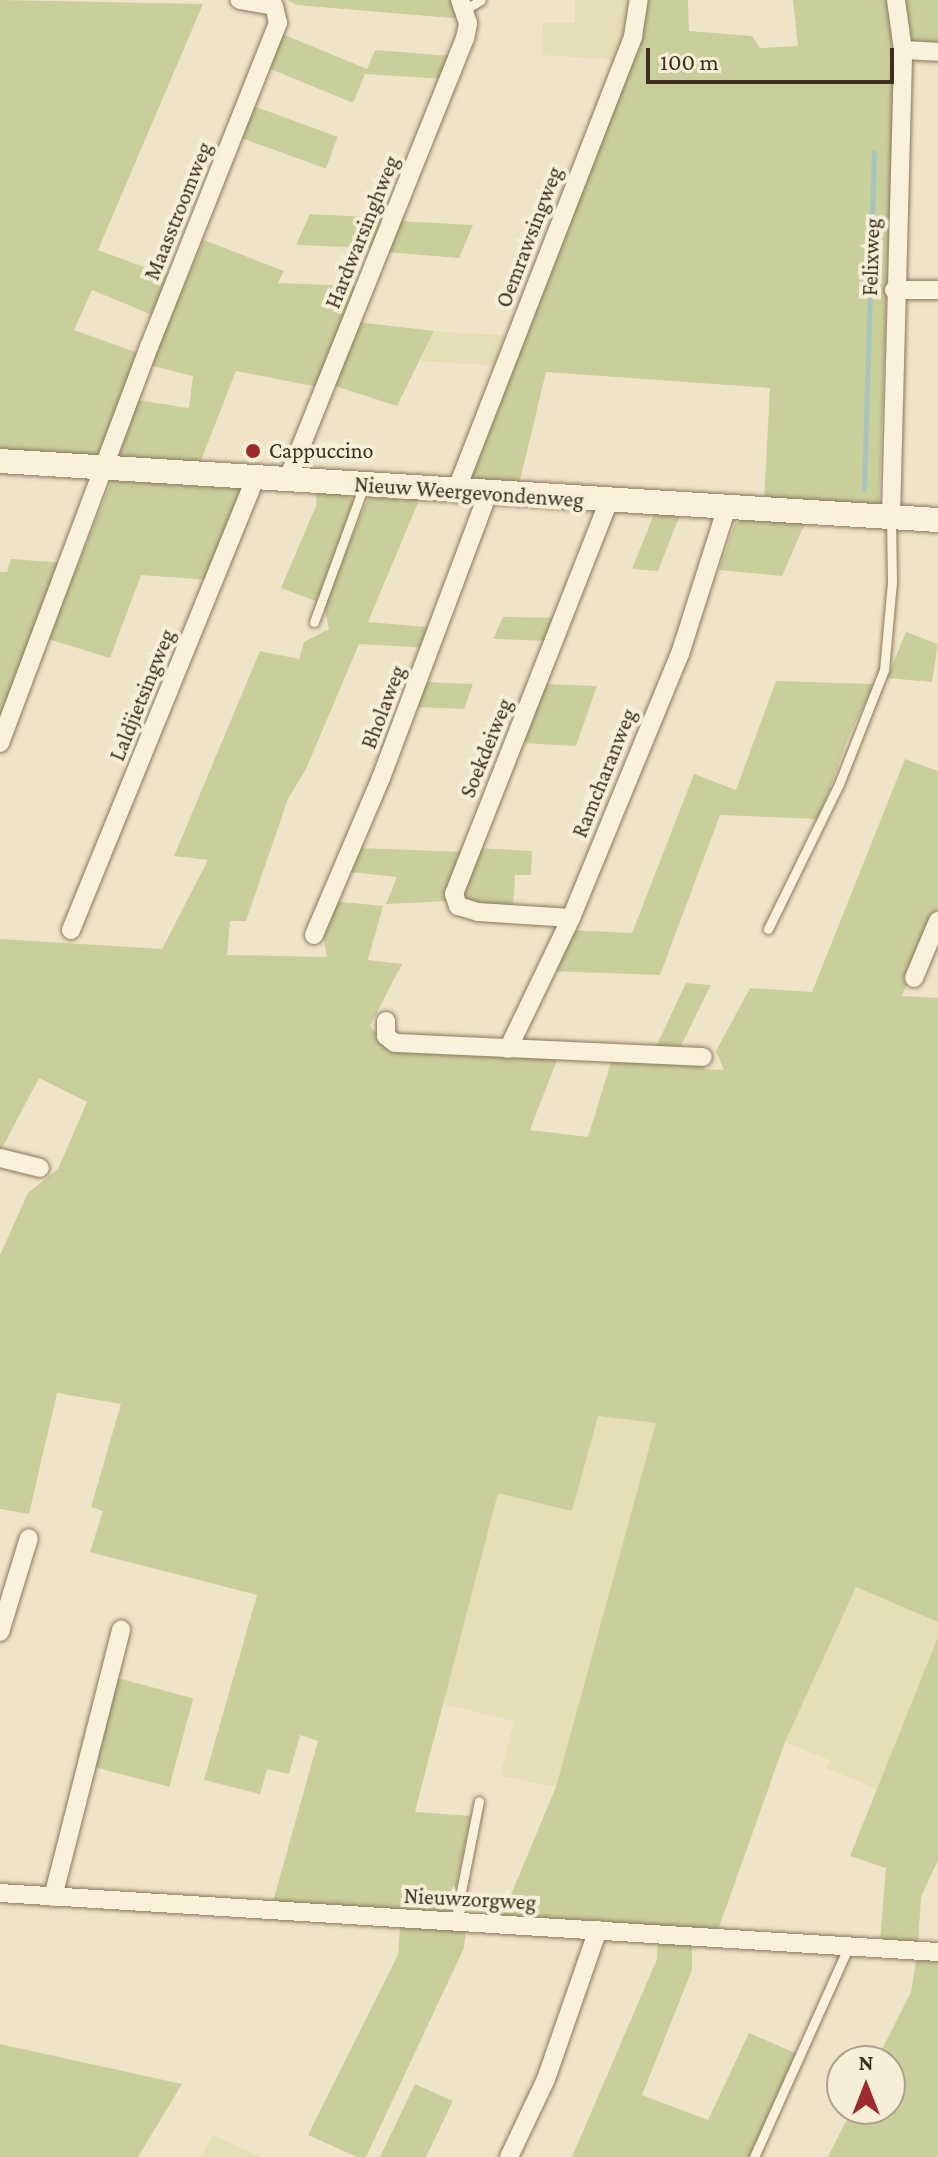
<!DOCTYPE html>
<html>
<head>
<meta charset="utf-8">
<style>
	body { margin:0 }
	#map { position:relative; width:938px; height:2157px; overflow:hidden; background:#f0e4c8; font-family:"Crimson Pro",serif }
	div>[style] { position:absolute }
	.farmland>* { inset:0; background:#e6deb5 }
	.green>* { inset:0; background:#c9cf9b; transform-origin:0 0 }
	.stream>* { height:5px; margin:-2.5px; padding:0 2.5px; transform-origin:2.5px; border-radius:2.5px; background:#a9c4bc }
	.roads { filter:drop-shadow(0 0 2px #8d765c) drop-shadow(0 0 2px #8d765c) }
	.service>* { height:9px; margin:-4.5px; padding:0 4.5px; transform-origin:4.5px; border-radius:4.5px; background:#faf1dc }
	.minor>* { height:18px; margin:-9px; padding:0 9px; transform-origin:9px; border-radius:9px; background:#faf1dc }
	.tertiary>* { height:24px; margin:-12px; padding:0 12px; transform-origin:12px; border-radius:12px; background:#faf1dc }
	.dots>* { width:22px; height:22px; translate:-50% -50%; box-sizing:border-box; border:4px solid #f7eed8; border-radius:50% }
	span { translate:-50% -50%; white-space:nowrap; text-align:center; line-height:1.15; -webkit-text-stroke:8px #f7eed8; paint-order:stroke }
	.street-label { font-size:22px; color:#3d2e20 }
	.poi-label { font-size:22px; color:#3d2e20 }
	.left { translate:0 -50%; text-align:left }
	.north { position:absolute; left:826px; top:2045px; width:80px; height:80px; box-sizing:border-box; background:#f7eed8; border:2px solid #ada18e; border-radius:50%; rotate:0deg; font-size:22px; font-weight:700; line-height:32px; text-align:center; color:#3d2e20 }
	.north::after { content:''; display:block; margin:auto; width:28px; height:36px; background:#9e2a2b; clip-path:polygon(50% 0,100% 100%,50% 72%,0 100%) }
	.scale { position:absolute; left:646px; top:48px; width:248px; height:36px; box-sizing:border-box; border:4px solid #3d2e20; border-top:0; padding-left:10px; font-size:24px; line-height:28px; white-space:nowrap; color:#3d2e20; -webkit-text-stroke:6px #f7eed8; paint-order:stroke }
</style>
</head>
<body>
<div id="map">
	<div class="farmland">
		<div style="clip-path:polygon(575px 0,636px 0,619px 60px,541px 55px,543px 23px,575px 23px)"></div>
		<div style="clip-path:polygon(434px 331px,511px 336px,499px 366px,421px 361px)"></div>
		<div style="clip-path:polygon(598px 1416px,657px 1423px,556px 1787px,500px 1776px,514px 1721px,443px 1704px,498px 1492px)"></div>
		<div style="clip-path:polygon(856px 1587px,938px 1622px,938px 1637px,877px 1789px,826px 1768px,829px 1760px,785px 1742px)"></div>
		<div style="clip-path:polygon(213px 2135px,261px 2157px,200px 2157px)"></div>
	</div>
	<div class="green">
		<div style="clip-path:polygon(0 0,203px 4px,98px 250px,171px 277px,155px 316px,92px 290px,74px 330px,141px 354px,105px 458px,0 451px)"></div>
		<div style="clip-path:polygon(287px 0,453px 0,463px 19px,297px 5px)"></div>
		<div style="clip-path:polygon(644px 0,688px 0,689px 31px,752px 36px,760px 48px,798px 46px,793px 0,889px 0,896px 42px,879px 504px,764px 500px,770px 388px,546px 372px,519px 484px,484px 482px,470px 474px)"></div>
		<div style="clip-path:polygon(904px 0,938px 0,938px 47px,911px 44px)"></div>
		<div style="clip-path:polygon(280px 33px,367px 69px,375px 50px,451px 56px,443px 79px,365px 74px,353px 103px,266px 67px)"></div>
		<div style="left:253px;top:106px;width:90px;height:34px;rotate:20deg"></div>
		<div style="clip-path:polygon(310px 214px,386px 218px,372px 248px,296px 245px)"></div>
		<div style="clip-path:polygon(398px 221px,473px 225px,459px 258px,386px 252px)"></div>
		<div style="clip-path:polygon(204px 240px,284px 271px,278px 283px,356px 286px,318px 387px,236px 371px,200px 463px,118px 459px,137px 400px,189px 408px,193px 376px,149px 365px)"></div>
		<div style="clip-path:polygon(357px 322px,434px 331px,397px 406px,332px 385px)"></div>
		<div style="clip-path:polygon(112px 480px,242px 489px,211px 580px,141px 575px,110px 658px,48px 639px)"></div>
		<div style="clip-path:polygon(317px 490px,344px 492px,356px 504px,318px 602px,281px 588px,316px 506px)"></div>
		<div style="clip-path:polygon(370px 494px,420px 498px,368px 622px,438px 628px,429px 648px,359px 644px,306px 769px,288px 799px,246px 921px,230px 921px,227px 955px,327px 957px,322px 928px,333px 901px,383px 906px,368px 960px,402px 964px,370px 1026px,389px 1047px,558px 1057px,530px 1130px,588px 1137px,612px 1059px,705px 1062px,705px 1069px,724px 1070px,716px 1051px,750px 988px,812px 992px,905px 759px,938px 771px,938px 908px,902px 996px,938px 998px,938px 1622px,856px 1587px,785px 1742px,718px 1930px,502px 1916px,556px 1787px,656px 1423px,598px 1416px,572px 1511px,498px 1493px,415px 1812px,471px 1816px,450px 1915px,272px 1905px,318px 1741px,300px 1735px,289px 1774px,267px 1769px,260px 1794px,204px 1780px,257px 1595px,90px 1552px,103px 1511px,91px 1507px,121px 1404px,57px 1393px,29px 1514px,0 1509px,0 1255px,28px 1193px,58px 1169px,87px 1102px,39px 1078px,0 1152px,0 939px,162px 949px,208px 860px,174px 856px,260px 651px,299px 659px,304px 642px,329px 629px,324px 604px)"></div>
		<div style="clip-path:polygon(654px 514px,680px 515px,658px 571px,632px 569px)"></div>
		<div style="clip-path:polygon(743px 519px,806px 521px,782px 576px,719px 570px,735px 524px)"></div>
		<div style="clip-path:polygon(11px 559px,67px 563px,0 729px,0 572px,7px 572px)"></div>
		<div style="clip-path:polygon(503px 617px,563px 618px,552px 641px,493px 639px)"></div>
		<div style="clip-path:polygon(906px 632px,938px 644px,932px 682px,887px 678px)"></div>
		<div style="clip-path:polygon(776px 681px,874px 684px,848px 738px,819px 819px,720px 815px,660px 975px,550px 971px,571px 930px,632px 933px,694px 774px,736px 790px)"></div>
		<div style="clip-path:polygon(426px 682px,473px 684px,464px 709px,416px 707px)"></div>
		<div style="clip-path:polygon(546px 684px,597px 686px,576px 746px,521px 743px)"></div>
		<div style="clip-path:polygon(359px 848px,466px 852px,448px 901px,386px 904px,397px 877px,349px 872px)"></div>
		<div style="clip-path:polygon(478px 848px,532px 851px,531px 875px,515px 875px,513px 910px,463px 902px,461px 892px)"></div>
		<div style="clip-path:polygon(686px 983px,711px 985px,678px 1052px,654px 1051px)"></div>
		<div style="clip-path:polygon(938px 1637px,938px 1860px,921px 1897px,918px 1944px,880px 1941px,886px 1868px,850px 1856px)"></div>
		<div style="left:114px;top:1677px;width:82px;height:92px;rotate:15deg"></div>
		<div style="clip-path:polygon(400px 1926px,466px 1931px,464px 1948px,366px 2157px,357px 2157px,308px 2135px,398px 1955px)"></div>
		<div style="clip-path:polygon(658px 1942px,692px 1944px,692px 1970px,642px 2095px,708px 2120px,749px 2033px,800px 2055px,752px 2157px,572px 2157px,657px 1959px)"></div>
		<div style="clip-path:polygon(917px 1956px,938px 1958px,938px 2157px,828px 2157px,852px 2109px,890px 2109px,890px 2061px,876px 2061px,911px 1992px)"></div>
		<div style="clip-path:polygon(0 2044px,182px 2084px,138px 2157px,0 2157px)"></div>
		<div style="clip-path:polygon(415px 2084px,453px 2101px,426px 2157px,380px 2157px)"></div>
	</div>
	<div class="stream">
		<div style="left:864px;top:489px;width:337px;rotate:-88.3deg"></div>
	</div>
	<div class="roads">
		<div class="service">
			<div style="left:466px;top:9px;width:17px;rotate:-31deg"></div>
			<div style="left:314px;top:622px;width:146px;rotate:-69.9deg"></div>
			<div style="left:768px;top:929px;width:161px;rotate:-63.9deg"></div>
			<div style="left:839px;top:784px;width:123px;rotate:-68.5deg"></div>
			<div style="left:884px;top:670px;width:88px;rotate:-84.8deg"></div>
			<div style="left:892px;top:582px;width:64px;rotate:-90.9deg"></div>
			<div style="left:455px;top:1922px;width:123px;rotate:-78.8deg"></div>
			<div style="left:754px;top:2157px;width:231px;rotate:-65.8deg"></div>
		</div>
		<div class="minor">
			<div style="left:903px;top:50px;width:35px;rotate:3deg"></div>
			<div style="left:894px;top:290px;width:44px"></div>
			<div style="left:287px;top:481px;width:476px;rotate:-68.1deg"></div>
			<div style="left:465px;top:39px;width:16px;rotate:-79deg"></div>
			<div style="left:468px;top:23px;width:24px;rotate:-109deg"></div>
			<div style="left:456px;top:491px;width:488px;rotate:-68.7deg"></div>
			<div style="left:633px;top:36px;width:36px;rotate:-81deg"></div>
			<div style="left:891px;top:516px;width:466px;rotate:-88.5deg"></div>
			<div style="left:903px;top:50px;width:50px;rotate:-98deg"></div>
			<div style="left:0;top:743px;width:423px;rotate:-69.4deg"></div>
			<div style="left:149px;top:347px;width:349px;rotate:-68.3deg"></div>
			<div style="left:278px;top:23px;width:17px;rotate:-103deg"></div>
			<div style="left:274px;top:6px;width:35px;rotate:-170deg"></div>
			<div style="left:571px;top:918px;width:93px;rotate:-176.3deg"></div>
			<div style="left:478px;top:912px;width:21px;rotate:-163deg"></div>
			<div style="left:458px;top:906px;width:13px;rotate:-108deg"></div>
			<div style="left:454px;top:894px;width:422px;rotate:-68.5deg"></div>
			<div style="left:71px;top:930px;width:488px;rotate:-67.8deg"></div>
			<div style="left:314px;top:935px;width:171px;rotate:-66.9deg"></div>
			<div style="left:381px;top:778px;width:304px;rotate:-69.4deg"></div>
			<div style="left:914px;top:978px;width:62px;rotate:-67.2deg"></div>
			<div style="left:386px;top:1021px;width:15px;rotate:90deg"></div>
			<div style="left:386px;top:1036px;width:11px;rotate:38deg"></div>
			<div style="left:395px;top:1043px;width:308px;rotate:2.6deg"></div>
			<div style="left:508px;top:1049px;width:145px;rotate:-64.3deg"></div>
			<div style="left:571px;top:918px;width:286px;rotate:-67.6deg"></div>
			<div style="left:680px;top:654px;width:154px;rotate:-72.3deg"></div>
			<div style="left:0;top:1158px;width:41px;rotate:14deg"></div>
			<div style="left:0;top:1632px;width:98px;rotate:-72.9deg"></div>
			<div style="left:0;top:1893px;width:940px;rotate:3.6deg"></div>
			<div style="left:53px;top:1897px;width:276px;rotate:-75.7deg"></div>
			<div style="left:509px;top:2157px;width:86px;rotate:-64.6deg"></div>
			<div style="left:546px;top:2079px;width:158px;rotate:-70.8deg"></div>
		</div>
		<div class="tertiary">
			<div style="left:0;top:461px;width:940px;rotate:3.6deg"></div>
		</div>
	</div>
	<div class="dots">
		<div style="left:253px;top:451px;background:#9e2a2b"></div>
	</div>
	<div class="street-label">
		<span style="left:178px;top:211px;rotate:-68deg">Maasstroomweg</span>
		<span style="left:362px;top:232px;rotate:-68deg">Hardwarsinghweg</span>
		<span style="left:529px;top:237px;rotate:-69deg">Oemrawsingweg</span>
		<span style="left:871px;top:257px;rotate:-88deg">Felixweg</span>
		<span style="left:469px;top:492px;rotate:4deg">Nieuw Weergevondenweg</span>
		<span style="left:142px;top:695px;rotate:-68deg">Laldjietsingweg</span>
		<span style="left:383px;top:707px;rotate:-69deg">Bholaweg</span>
		<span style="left:486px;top:748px;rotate:-68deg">Soekdeiweg</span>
		<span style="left:604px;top:773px;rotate:-68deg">Ramcharanweg</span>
		<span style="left:470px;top:1899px;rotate:3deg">Nieuwzorgweg</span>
	</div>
	<div class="poi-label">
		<span class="left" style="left:269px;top:451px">Cappuccino</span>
	</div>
	<div class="north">N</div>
	<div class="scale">100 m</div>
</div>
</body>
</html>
